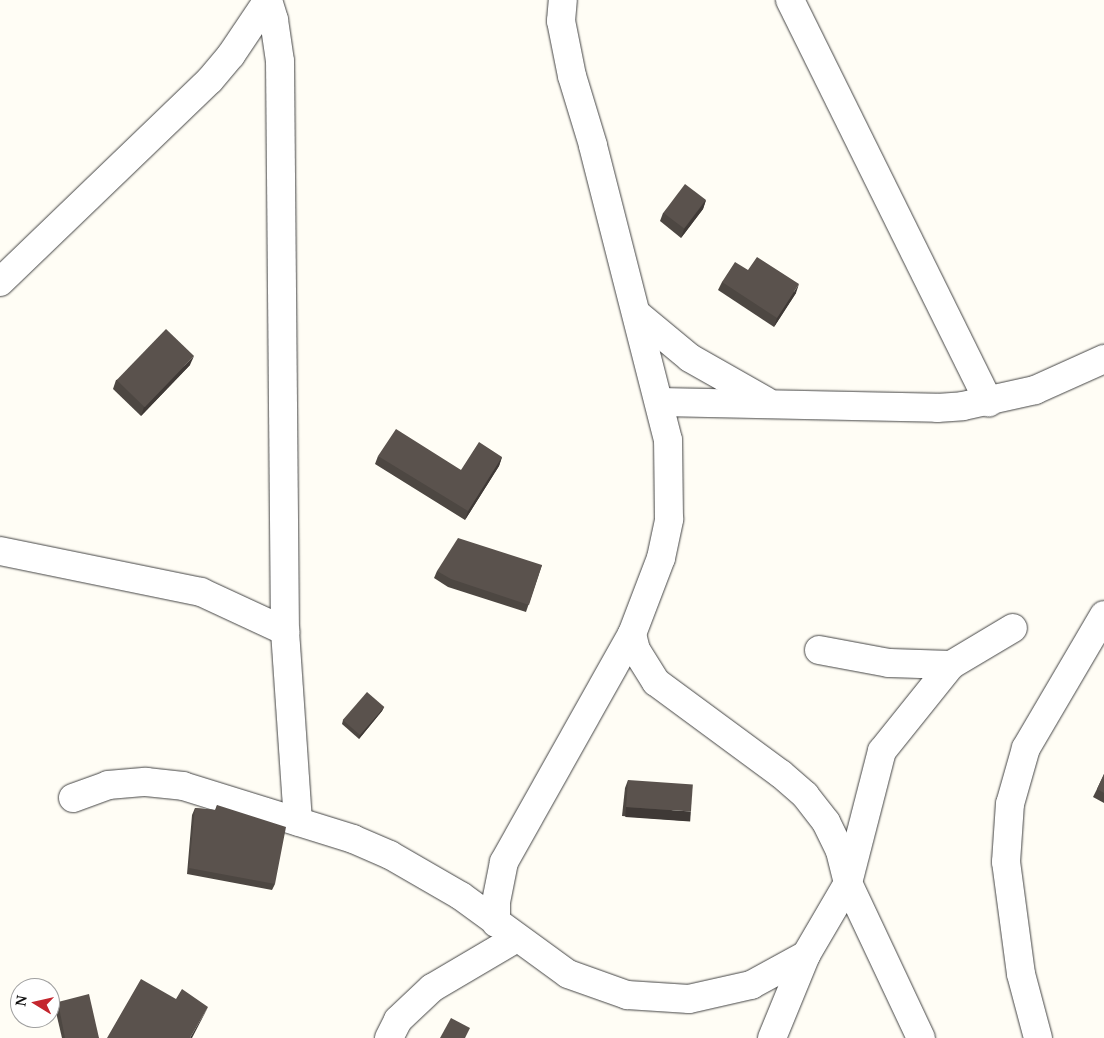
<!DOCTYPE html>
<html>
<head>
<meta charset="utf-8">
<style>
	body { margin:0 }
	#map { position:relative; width:1104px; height:1038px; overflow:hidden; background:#fffdf5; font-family:"Noto Serif",serif }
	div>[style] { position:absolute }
	.roads { filter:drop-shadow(0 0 1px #444) drop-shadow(0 0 1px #444) }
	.minor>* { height:28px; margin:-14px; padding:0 14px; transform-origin:14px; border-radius:14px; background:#fff }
	.wall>* { inset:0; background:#4d4742 }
	.shaded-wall>* { inset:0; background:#3f3936; transform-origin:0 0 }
	.building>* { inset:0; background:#5a524d; transform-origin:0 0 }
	span { translate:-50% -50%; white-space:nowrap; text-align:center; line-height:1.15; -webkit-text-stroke:5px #fff; paint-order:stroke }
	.north { position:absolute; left:10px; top:978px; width:50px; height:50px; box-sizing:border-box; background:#fff; border:1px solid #a0a0a0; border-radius:50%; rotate:279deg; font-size:14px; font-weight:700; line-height:20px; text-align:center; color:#111 }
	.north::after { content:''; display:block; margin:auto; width:18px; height:22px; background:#c4262e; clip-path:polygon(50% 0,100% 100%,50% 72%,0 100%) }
</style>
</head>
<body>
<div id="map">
	<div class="roads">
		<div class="minor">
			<div style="left:268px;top:0;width:21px;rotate:73deg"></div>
			<div style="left:274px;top:20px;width:41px;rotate:81.7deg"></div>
			<div style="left:280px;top:61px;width:570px;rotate:89.5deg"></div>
			<div style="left:285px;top:631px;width:191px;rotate:86.1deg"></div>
			<div style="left:790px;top:0;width:449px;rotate:63.7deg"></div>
			<div style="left:0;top:282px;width:291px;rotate:-43.9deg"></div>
			<div style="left:210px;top:80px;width:33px;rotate:-50deg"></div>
			<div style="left:231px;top:55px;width:66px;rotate:-56.1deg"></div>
			<div style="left:637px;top:314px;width:69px;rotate:39.7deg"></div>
			<div style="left:690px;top:358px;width:87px;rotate:29.5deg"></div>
			<div style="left:660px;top:402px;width:277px;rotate:1.2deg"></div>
			<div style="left:937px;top:408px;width:26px;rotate:-4deg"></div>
			<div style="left:963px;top:406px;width:74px;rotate:-12.5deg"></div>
			<div style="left:1035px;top:390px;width:76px;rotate:-24.2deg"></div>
			<div style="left:0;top:551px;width:205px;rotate:11.5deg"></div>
			<div style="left:201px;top:592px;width:93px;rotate:24.9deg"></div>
			<div style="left:632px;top:634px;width:16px;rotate:76deg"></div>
			<div style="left:636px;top:650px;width:38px;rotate:58deg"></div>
			<div style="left:656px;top:682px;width:155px;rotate:36.4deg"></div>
			<div style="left:781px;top:774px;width:32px;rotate:41deg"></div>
			<div style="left:805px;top:795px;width:34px;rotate:52deg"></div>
			<div style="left:826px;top:822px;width:32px;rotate:64deg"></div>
			<div style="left:840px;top:851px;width:33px;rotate:76deg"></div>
			<div style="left:848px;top:883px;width:171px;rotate:64.8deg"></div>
			<div style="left:819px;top:650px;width:71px;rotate:10.5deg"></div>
			<div style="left:889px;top:663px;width:62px;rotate:1.8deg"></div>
			<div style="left:73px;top:798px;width:37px;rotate:-20deg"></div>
			<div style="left:108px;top:785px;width:38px;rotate:-5deg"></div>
			<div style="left:146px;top:782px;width:37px;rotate:6deg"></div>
			<div style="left:183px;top:786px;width:178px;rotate:17.3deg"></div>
			<div style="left:353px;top:839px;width:40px;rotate:23.4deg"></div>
			<div style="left:390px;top:855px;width:82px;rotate:30deg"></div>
			<div style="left:461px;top:896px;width:132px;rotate:36.1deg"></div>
			<div style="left:568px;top:974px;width:63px;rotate:19.6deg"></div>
			<div style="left:627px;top:995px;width:62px;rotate:3.7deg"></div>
			<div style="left:689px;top:999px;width:64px;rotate:-12.7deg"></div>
			<div style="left:751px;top:985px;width:63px;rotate:-28.6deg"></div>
			<div style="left:496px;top:923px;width:21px;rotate:-90deg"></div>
			<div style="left:496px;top:902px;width:41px;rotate:-78.7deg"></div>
			<div style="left:504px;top:862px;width:261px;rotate:-60.7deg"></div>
			<div style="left:632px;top:634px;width:81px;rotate:-69.1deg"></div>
			<div style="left:661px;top:558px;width:40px;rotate:-78deg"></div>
			<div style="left:669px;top:519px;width:79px;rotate:-90.7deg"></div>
			<div style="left:668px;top:440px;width:304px;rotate:-104.3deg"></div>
			<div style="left:593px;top:145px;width:72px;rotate:-106.9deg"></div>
			<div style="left:572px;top:76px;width:56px;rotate:-101.3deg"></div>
			<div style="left:561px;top:21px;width:21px;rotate:-85deg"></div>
			<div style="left:389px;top:1038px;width:20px;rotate:-63deg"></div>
			<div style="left:398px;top:1020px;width:47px;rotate:-43.3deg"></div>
			<div style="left:432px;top:988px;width:99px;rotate:-30.5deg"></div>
			<div style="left:772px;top:1038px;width:90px;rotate:-67.7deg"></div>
			<div style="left:806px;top:955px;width:83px;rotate:-59.7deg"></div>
			<div style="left:848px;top:883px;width:136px;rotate:-75.6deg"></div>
			<div style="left:882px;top:751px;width:110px;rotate:-51.3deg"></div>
			<div style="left:951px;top:665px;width:72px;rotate:-30.8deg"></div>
			<div style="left:1038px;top:1038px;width:66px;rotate:-104.9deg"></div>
			<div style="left:1021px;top:974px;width:113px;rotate:-97.6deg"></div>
			<div style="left:1006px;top:862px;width:58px;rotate:-86.1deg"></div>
			<div style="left:1010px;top:804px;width:58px;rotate:-74.1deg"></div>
			<div style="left:1026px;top:748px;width:154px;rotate:-59.6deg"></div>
		</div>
	</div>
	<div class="wall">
		<div style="clip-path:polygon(706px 200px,703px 209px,681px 238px,660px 221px,663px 213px)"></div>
		<div style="clip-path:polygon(748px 270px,796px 293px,774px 327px,718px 290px,722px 282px)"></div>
		<div style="clip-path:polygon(190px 365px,141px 416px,113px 389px,116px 380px)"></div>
		<div style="clip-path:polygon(378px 456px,461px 470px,502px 457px,499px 466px,465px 520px,375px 464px)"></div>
		<div style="clip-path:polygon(542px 565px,526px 612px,448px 587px,434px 578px,437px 571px)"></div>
		<div style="clip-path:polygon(384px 707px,382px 711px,359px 739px,342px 724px,343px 720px)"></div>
		<div style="clip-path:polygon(1104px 774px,1104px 803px,1093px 797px,1097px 789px)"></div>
		<div style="clip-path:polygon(628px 780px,687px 821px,622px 816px,625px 788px)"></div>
		<div style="clip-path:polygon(217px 805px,275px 884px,272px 890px,187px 874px,192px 815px,195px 808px,215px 810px)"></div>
		<div style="clip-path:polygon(58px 1002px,99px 1038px,62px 1038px,55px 1008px)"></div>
	</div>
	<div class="shaded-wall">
		<div style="clip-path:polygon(706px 200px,703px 209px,681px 238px,684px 229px)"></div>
		<div style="clip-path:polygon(799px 284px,796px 293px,774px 327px,777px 318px)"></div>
		<div style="clip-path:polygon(194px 356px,190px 365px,141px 416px,144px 407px)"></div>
		<div style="clip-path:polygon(502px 457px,499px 466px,465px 520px,468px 511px)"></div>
		<div style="clip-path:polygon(384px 707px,382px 711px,359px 739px,360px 734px)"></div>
		<div style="left:626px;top:807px;width:65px;height:10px;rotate:4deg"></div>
		<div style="clip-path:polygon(208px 1007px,205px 1013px,192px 1038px,190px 1038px)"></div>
	</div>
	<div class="building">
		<div style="left:685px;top:184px;width:26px;height:36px;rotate:37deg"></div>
		<div style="clip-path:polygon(757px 257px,799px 284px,777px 318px,722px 282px,735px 262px,748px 270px)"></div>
		<div style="left:166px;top:329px;width:39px;height:71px;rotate:44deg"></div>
		<div style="clip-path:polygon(396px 429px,461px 470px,479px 442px,502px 457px,468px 511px,378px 456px)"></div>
		<div style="clip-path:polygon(458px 538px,542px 565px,529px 605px,451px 579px,437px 571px)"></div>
		<div style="left:367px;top:692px;width:23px;height:37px;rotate:41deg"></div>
		<div style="clip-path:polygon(1104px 774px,1104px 793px,1097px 789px)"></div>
		<div style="left:628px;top:780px;width:65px;height:27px;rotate:4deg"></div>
		<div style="clip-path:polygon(217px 805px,286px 827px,275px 884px,189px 868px,195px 808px,216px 810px)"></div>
		<div style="clip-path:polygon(141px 979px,176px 999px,182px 989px,208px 1007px,190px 1038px,107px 1038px)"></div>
		<div style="clip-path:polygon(89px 994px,99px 1038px,65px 1038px,58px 1002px)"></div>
		<div style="clip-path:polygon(451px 1018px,470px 1028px,465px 1038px,440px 1038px)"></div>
	</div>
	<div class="north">N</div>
</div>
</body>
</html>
